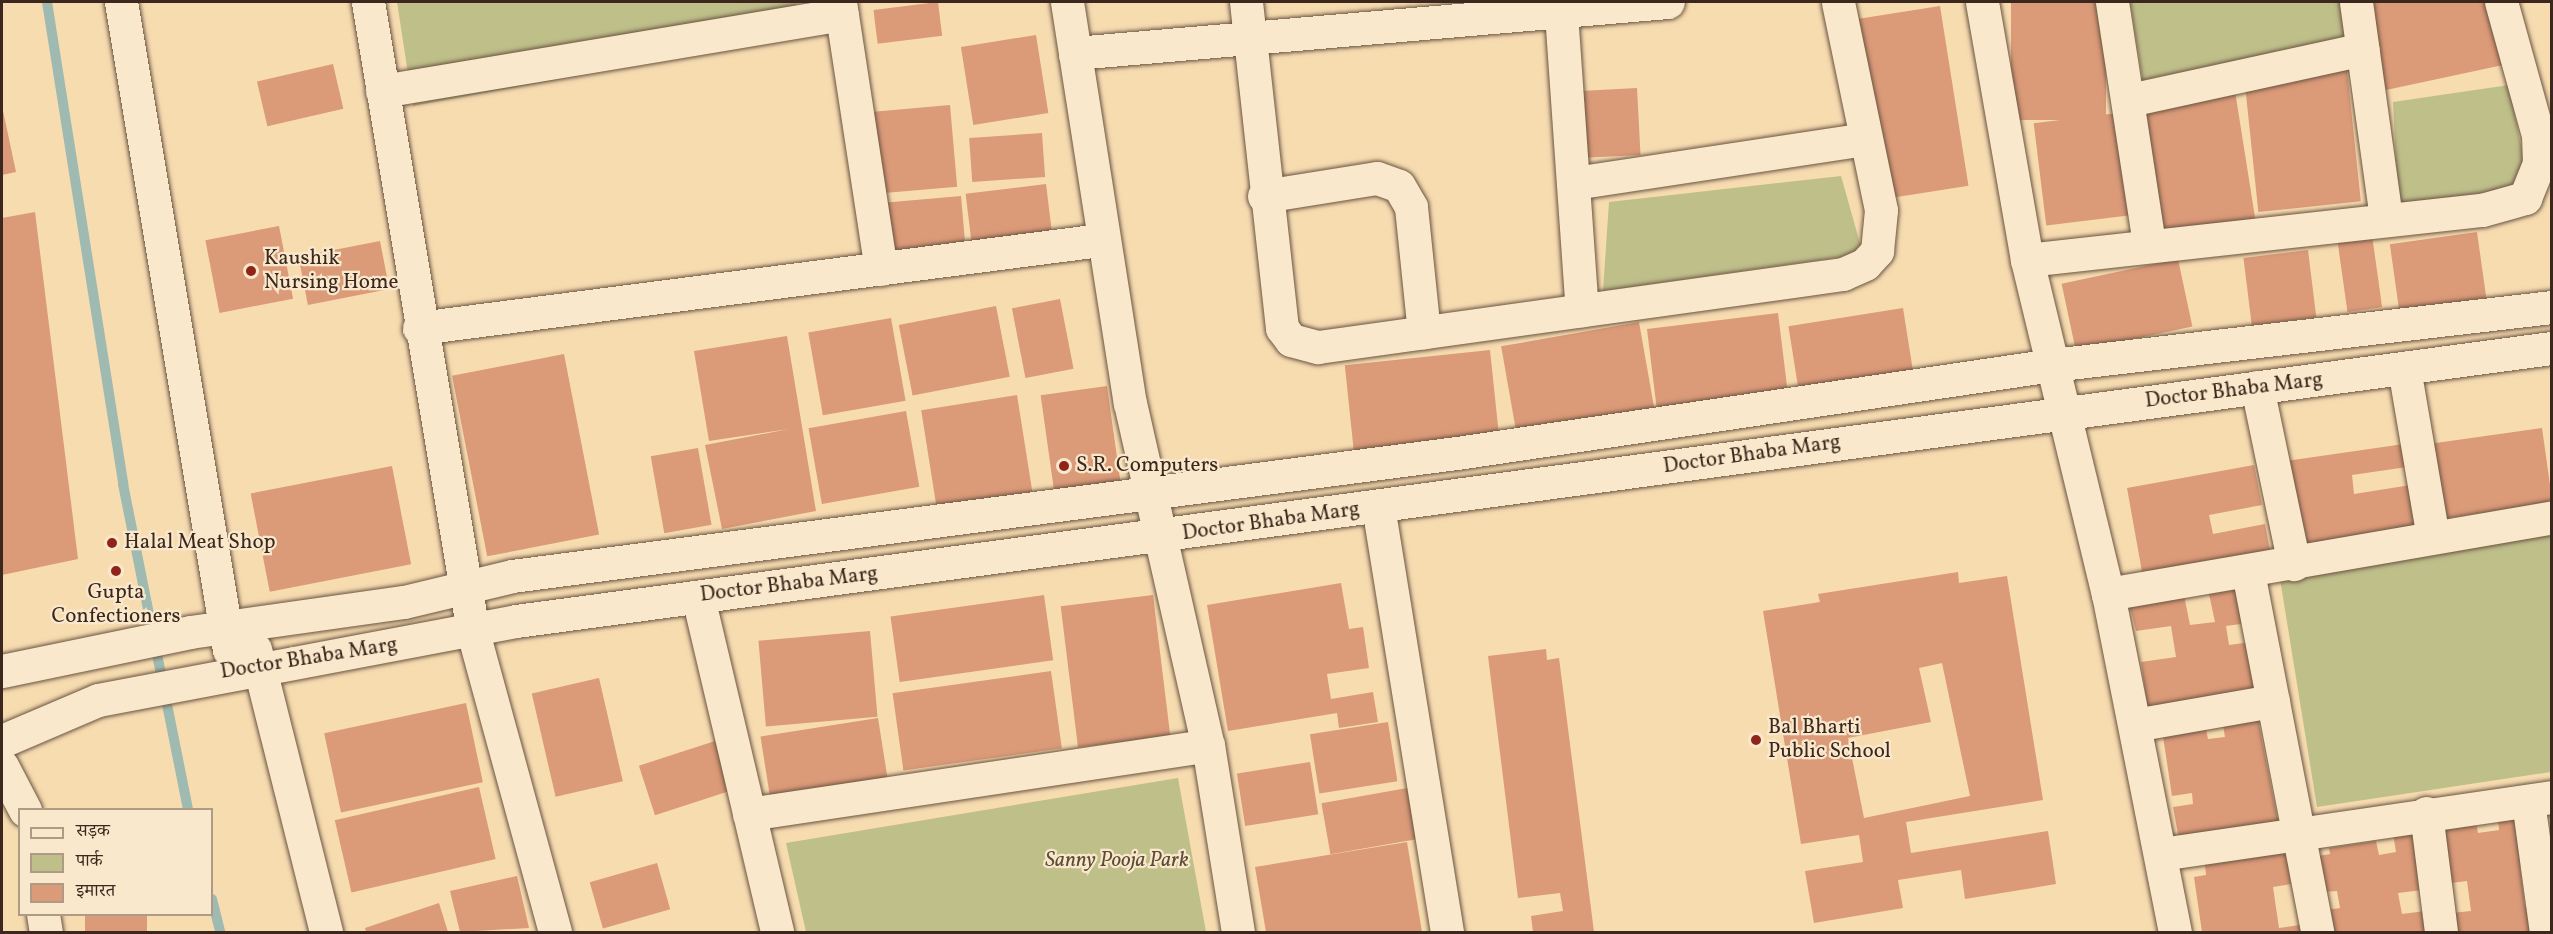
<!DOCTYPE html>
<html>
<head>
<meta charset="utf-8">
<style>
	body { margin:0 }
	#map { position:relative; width:2553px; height:934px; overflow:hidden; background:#f7dcb0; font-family:Vollkorn,"Noto Serif Devanagari",serif }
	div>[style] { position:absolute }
	.green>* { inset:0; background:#bfbf8a }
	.stream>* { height:10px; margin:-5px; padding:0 5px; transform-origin:5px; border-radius:5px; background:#9ebab1 }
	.building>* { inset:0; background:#db9a78; transform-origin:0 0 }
	.roads { filter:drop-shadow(0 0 2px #6a5442) drop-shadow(0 0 2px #6a5442) }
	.minor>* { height:33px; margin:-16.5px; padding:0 16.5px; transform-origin:16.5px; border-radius:16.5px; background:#fae8cc }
	.dots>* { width:16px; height:16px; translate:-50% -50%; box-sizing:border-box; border:3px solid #fae8cc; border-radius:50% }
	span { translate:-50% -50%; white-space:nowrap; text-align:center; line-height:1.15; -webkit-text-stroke:4.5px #fae8cc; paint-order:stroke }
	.poi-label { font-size:21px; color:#3b271d }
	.left { translate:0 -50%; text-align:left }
	.street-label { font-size:21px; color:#3b271d }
	.park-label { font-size:21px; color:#5c4d38; font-style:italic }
	.frame { position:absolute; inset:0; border:3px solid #3b271d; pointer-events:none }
	.legend { position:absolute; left:18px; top:808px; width:195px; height:108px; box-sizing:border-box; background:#fae8cc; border:2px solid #ae9b86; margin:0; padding:8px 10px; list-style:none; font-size:18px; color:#3b271d }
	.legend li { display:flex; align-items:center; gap:12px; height:30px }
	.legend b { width:30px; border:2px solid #ae9b86 }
</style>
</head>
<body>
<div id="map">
	<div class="green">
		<div style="clip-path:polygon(397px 2px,796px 2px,802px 35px,413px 106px)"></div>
		<div style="clip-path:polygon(2130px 2px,2343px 2px,2350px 39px,2143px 82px)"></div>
		<div style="clip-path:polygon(2509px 85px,2530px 192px,2398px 204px,2393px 102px)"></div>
		<div style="clip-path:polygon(1841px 176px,1863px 254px,1603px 291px,1609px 202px)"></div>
		<div style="clip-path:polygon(2551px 535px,2551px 772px,2317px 807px,2280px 579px)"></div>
		<div style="clip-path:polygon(1178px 778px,1206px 932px,806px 932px,786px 843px)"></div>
	</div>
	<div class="stream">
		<div style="left:47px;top:2px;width:488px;rotate:81deg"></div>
		<div style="left:123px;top:484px;width:332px;rotate:78.7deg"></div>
		<div style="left:212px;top:899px;width:34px;rotate:76deg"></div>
	</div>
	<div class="building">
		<div style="left:938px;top:2px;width:34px;height:65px;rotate:83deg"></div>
		<div style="left:2011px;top:2px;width:95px;height:118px"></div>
		<div style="clip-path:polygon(2367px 2px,2489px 2px,2503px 65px,2386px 90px)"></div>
		<div style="left:1940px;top:6px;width:182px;height:82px;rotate:81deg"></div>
		<div style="left:1036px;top:35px;width:79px;height:76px;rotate:81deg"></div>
		<div style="left:333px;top:64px;width:46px;height:78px;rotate:77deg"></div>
		<div style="left:2347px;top:70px;width:132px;height:103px;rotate:84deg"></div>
		<div style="left:1637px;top:88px;width:67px;height:56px;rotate:87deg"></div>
		<div style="left:2235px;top:91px;width:129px;height:102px;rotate:81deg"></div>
		<div style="left:950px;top:105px;width:82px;height:82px;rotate:85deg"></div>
		<div style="clip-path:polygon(2px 106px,16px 172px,2px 175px)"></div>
		<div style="left:2126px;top:112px;width:103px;height:93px;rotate:83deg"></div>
		<div style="left:1042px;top:133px;width:44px;height:73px;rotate:86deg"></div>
		<div style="left:1046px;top:184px;width:56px;height:81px;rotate:83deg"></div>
		<div style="left:961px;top:196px;width:48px;height:80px;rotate:85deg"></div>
		<div style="clip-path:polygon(35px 212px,78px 559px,2px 575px,2px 218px)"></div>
		<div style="left:279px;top:226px;width:74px;height:75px;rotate:79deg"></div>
		<div style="left:2371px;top:228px;width:80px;height:35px;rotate:82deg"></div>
		<div style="left:2477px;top:232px;width:67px;height:88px;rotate:82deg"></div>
		<div style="left:380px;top:241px;width:49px;height:83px;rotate:79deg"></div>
		<div style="left:2308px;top:250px;width:68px;height:65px;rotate:83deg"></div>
		<div style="left:2178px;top:259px;width:69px;height:119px;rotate:78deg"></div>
		<div style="left:1060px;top:299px;width:71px;height:49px;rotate:79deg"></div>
		<div style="left:996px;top:306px;width:72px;height:99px;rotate:79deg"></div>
		<div style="left:1903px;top:308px;width:73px;height:116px;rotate:81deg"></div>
		<div style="left:1778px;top:313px;width:85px;height:132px;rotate:83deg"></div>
		<div style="left:891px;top:318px;width:84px;height:84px;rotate:80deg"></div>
		<div style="left:1639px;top:322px;width:95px;height:140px;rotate:80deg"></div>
		<div style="clip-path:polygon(787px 336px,816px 511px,722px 529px,705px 445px,789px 429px,709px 441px,694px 351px)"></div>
		<div style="left:1490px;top:350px;width:91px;height:146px;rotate:84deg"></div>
		<div style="left:564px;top:354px;width:184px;height:114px;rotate:79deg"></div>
		<div style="left:1107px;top:386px;width:100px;height:67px;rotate:82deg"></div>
		<div style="left:1017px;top:395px;width:98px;height:97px;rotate:81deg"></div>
		<div style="left:906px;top:411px;width:77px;height:99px;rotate:80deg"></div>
		<div style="left:2542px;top:428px;width:76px;height:109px;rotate:82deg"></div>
		<div style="clip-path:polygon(2411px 443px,2414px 466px,2352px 475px,2354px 494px,2417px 484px,2424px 529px,2299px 548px,2286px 461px)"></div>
		<div style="left:698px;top:448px;width:78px;height:48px;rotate:80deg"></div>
		<div style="clip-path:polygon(2254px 465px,2262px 505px,2209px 515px,2213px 534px,2265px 524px,2272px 560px,2144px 583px,2127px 488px)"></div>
		<div style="left:392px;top:466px;width:100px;height:144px;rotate:79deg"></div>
		<div style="clip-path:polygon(evenodd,1958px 572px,1959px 583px,2007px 576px,2043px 800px,1906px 822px,1911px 853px,2048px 831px,2056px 884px,1965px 899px,1961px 870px,1898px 880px,1903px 908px,1814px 923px,1805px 871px,1863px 862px,1859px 835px,1801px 844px,1763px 611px,1820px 602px,1818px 594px,1958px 572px,1942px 663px,1970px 796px,1864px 818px,1848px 738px,1931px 722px,1919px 668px,1942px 663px)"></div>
		<div style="clip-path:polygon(1341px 583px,1349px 629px,1363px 627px,1369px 668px,1327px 674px,1331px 699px,1373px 692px,1378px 722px,1339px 728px,1337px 713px,1228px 731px,1207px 605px)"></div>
		<div style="clip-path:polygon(2241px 589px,2248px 623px,2226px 626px,2229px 645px,2251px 642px,2259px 695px,2148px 712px,2141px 662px,2176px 657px,2171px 626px,2136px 631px,2129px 603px,2184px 595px,2190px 625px,2215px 622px,2209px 594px)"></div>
		<div style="left:1044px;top:595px;width:66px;height:155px;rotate:82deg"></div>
		<div style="left:1153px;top:595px;width:142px;height:93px;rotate:83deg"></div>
		<div style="left:870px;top:631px;width:86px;height:112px;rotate:85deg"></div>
		<div style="clip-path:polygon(1546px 649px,1547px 660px,1559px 658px,1594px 932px,1533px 932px,1531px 916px,1563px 911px,1560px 893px,1518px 898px,1488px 656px)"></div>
		<div style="left:1051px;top:671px;width:78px;height:160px;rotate:82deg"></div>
		<div style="left:599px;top:678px;width:106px;height:69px;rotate:77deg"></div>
		<div style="left:466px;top:703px;width:81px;height:145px;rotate:78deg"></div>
		<div style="clip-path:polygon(2256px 709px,2279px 827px,2180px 845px,2173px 807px,2193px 804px,2192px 793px,2172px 796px,2161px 723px,2206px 729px,2208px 739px,2225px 737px,2221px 714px)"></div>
		<div style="left:878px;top:718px;width:68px;height:119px;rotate:81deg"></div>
		<div style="left:1388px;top:722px;width:60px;height:79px;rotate:81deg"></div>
		<div style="left:715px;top:741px;width:52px;height:80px;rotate:72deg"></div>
		<div style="left:1310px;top:762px;width:53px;height:74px;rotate:81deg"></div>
		<div style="left:479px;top:787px;width:74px;height:148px;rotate:77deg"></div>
		<div style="left:1413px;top:787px;width:52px;height:93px;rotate:80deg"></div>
		<div style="clip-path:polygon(2527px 816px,2533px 865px,2520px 867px,2525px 907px,2537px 906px,2541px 932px,2454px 932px,2451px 913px,2471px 911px,2467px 881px,2451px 883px,2444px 827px,2476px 822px,2478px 833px,2499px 830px,2498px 819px)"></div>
		<div style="clip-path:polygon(2413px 830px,2422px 890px,2398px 893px,2402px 914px,2425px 911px,2429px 932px,2329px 932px,2326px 910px,2340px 908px,2337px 891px,2323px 892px,2318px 856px,2330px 854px,2329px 848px,2376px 841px,2379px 855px,2396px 852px,2393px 833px)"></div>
		<div style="clip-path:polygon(1407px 842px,1422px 932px,1266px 932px,1255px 867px)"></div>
		<div style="clip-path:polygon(2285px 844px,2291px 884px,2273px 887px,2279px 928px,2306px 924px,2307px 932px,2202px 932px,2194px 877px,2206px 875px,2204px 856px)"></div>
		<div style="left:657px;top:863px;width:48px;height:70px;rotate:74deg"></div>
		<div style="clip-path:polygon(517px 876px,529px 928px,460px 932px,450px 891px)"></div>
		<div style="clip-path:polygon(439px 903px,448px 932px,366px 932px,365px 928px)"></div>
		<div style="left:85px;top:914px;width:62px;height:18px"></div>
	</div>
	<div class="roads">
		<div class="minor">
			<div style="left:121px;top:2px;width:657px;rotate:80.54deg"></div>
			<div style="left:368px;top:2px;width:639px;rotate:80.54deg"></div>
			<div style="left:473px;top:632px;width:311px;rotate:74.7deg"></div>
			<div style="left:840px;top:2px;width:270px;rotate:81.3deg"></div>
			<div style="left:1067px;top:2px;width:406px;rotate:81.1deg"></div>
			<div style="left:1130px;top:403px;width:351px;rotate:77.2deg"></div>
			<div style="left:1208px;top:745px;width:189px;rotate:80.9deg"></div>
			<div style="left:1246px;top:2px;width:328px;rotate:83.7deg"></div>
			<div style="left:1282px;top:328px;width:15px;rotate:53deg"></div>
			<div style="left:1291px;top:340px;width:28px;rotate:15deg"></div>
			<div style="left:1318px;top:347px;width:530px;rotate:-7.92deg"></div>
			<div style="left:1843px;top:274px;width:24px;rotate:-24deg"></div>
			<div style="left:1865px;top:264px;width:18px;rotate:-47deg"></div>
			<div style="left:1877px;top:251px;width:41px;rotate:-84.4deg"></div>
			<div style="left:1881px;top:210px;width:212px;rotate:-101.7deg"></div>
			<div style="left:1982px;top:2px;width:262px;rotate:80.1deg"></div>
			<div style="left:2027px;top:260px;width:344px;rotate:76.4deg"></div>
			<div style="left:2108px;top:594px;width:345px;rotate:78.8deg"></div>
			<div style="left:2112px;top:2px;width:246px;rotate:81.3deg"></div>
			<div style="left:2356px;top:2px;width:217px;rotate:82.1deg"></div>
			<div style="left:1561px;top:13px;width:298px;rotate:86deg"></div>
			<div style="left:1075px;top:53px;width:595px;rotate:-4.92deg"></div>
			<div style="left:382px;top:91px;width:466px;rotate:-9.5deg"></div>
			<div style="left:2129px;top:100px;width:239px;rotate:-12.3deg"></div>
			<div style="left:1574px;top:183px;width:293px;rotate:-8.6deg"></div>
			<div style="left:1264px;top:196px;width:114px;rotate:-9.1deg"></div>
			<div style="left:1377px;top:178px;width:23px;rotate:20deg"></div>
			<div style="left:1399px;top:186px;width:24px;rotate:60deg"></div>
			<div style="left:1411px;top:207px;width:126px;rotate:84.1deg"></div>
			<div style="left:2027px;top:260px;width:458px;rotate:-6.3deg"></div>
			<div style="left:2482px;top:210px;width:45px;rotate:-15.6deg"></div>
			<div style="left:2525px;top:198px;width:38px;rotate:-68deg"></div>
			<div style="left:2539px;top:163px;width:28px;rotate:-92deg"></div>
			<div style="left:2538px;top:135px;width:138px;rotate:-105.5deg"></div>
			<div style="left:419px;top:328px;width:687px;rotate:-7.36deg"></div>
			<div style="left:2404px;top:368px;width:171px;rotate:80.3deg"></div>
			<div style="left:2257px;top:387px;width:181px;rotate:78.2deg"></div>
			<div style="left:1378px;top:506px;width:432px;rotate:80.8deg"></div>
			<div style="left:2248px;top:572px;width:367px;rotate:79.1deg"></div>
			<div style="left:2108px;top:594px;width:451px;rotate:-9.8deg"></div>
			<div style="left:698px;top:597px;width:344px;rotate:76.7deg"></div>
			<div style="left:255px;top:649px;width:292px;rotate:75.9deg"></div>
			<div style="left:2px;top:671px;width:192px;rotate:-11.7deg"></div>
			<div style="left:190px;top:632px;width:216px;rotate:-8deg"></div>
			<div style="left:404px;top:602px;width:111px;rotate:-13.5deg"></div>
			<div style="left:512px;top:576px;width:953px;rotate:-7.42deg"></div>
			<div style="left:1457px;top:453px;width:601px;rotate:-8.41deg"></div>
			<div style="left:2052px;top:365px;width:503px;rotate:-6.62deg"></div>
			<div style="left:2135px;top:725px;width:140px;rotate:-9.9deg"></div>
			<div style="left:2px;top:741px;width:104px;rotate:-23.1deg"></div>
			<div style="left:98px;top:700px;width:425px;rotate:-10.7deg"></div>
			<div style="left:516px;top:621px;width:2054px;rotate:-7.64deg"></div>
			<div style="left:2px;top:766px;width:50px;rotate:62.4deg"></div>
			<div style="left:2528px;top:801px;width:132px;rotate:82.2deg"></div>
			<div style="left:2426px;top:813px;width:120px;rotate:82.8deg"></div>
			<div style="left:749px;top:814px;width:464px;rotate:-8.5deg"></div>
			<div style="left:2161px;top:854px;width:395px;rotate:-8.3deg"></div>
			<div style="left:43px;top:914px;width:18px;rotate:81deg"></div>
		</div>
	</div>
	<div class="dots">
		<div style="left:251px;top:271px;background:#8f2418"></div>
		<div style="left:1064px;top:466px;background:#8f2418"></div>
		<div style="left:112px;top:543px;background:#8f2418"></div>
		<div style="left:116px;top:571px;background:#8f2418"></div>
		<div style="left:1756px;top:740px;background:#8f2418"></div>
	</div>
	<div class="poi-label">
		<span class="left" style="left:264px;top:271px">Kaushik<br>Nursing Home</span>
		<span class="left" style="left:1076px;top:466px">S.R. Computers</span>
		<span class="left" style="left:124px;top:543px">Halal Meat Shop</span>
		<span style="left:116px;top:605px">Gupta<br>Confectioners</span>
		<span class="left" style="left:1768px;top:740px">Bal Bharti<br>Public School</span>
	</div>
	<div class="street-label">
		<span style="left:2234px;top:391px;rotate:-7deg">Doctor Bhaba Marg</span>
		<span style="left:1752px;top:455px;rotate:-8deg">Doctor Bhaba Marg</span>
		<span style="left:1271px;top:522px;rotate:-8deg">Doctor Bhaba Marg</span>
		<span style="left:789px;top:585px;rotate:-7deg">Doctor Bhaba Marg</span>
		<span style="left:309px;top:659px;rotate:-9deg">Doctor Bhaba Marg</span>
	</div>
	<div class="park-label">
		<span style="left:1117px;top:861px">Sanny Pooja Park</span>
	</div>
	<div class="frame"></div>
	<ul class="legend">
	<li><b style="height:8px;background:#fae8cc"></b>सड़क</li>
	<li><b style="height:16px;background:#bfbf8a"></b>पार्क</li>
	<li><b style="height:16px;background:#db9a78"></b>इमारत</li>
	</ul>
</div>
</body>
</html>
